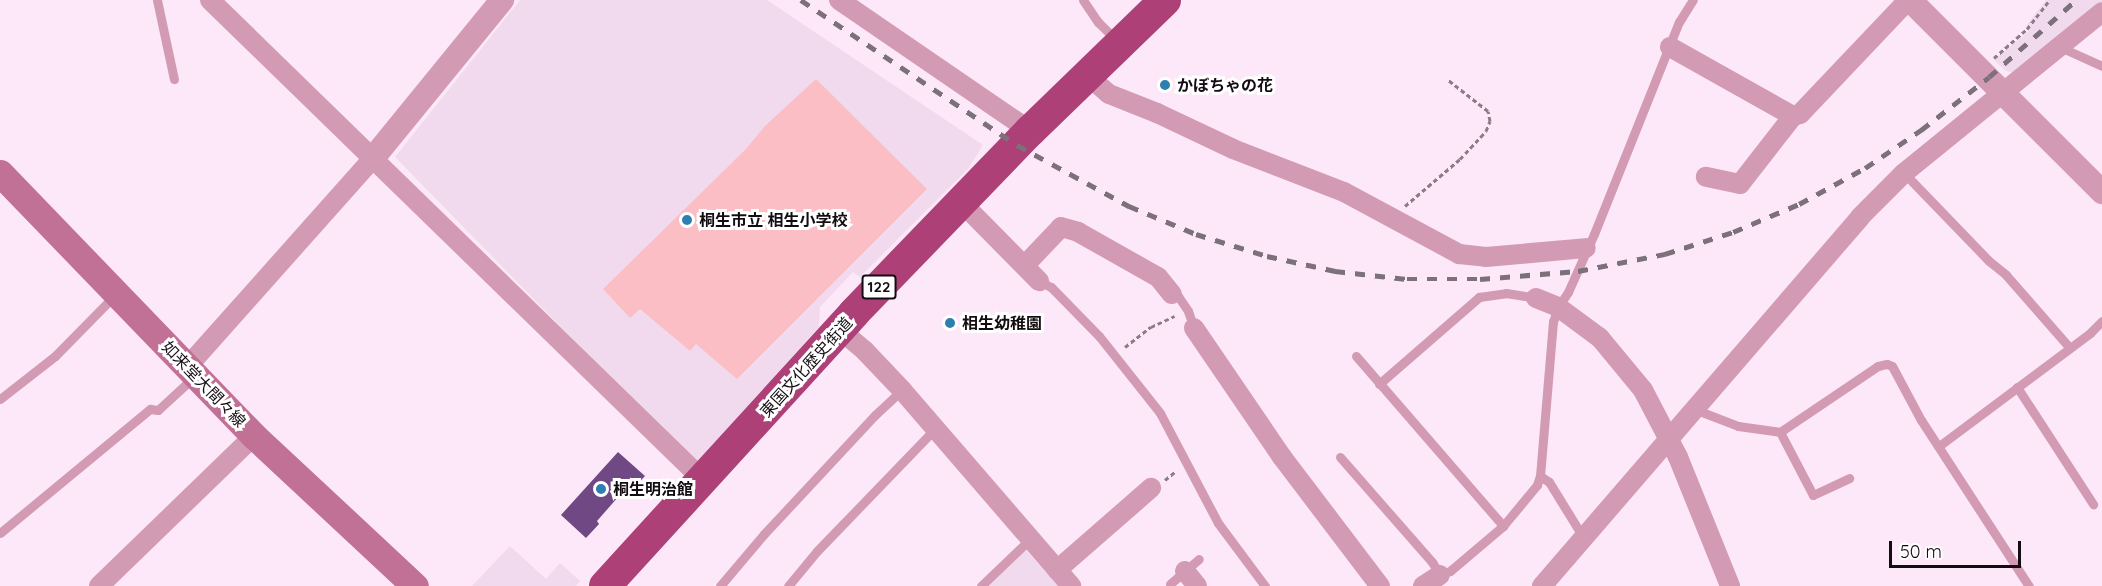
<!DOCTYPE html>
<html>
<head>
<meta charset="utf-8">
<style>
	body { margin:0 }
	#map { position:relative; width:2102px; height:586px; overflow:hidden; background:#fce8f8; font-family:Quicksand,"Noto Sans JP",sans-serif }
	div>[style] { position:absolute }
	.built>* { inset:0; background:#f2daee }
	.green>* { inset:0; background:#fbbec5 }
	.building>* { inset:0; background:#704883 }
	.path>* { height:3px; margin-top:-1.5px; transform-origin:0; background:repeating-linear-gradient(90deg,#8a7d88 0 4.5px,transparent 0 7.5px) }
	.service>* { height:9px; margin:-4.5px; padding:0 4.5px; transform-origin:4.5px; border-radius:4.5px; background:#d39bb3 }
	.minor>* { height:20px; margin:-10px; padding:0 10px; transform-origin:10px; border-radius:10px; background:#d39bb3 }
	.tertiary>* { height:24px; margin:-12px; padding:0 12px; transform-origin:12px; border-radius:12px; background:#d39bb3 }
	.secondary>* { height:27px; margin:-13.5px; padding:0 13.5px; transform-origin:13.5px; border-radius:13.5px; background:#c27196 }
	.trunk>* { height:32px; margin:-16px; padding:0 16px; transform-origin:16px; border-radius:16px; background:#ac4077 }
	.rail>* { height:4.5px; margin-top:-2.25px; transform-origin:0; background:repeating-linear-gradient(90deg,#7c707a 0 10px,transparent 0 20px) }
	.dots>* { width:16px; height:16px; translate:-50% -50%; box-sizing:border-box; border:3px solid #fff; border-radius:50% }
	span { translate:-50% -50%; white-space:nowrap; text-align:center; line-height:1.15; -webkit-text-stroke:6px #fff; paint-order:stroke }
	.shield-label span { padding:2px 4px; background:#fff; border:2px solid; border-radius:4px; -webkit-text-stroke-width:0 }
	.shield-label { font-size:15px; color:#130d12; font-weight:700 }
	.poi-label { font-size:16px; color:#130d12; font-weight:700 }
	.left { translate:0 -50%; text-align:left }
	.street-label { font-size:16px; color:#130d12 }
	.scale { position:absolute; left:1889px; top:541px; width:132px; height:27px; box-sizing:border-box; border:3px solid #130d12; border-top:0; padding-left:8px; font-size:18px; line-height:21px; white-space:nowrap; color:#130d12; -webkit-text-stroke:4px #fff; paint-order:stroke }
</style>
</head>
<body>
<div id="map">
	<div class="built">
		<div style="clip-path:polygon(520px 0,767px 0,983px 145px,968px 169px,860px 277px,853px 272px,820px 307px,819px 327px,695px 464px,395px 157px)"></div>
		<div style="clip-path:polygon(2046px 0,2102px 0,2102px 5px,2020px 74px,2006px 71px,1994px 60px,2029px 31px,2026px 26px)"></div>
		<div style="clip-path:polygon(510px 546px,546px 579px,560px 563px,580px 581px,576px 586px,472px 586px)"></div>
		<div style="clip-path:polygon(1026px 550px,1058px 586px,989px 586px)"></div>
	</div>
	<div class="green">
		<div style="clip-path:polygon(816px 79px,927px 189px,737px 379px,696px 344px,690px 351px,640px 309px,630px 318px,603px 289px,745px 150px,765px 126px)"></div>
	</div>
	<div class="building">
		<div style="clip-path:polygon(618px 452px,645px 476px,630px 492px,626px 488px,597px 521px,599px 524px,586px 538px,561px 515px)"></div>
	</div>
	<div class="path">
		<div style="left:1994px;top:58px;width:44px;rotate:-41.3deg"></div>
		<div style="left:2027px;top:29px;width:37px;rotate:-52deg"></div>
		<div style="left:1405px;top:206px;width:72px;rotate:-40.5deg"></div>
		<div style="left:1460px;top:159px;width:38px;rotate:-47deg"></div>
		<div style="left:1486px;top:131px;width:11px;rotate:-68deg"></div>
		<div style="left:1490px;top:121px;width:10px;rotate:-101deg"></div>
		<div style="left:1488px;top:111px;width:52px;rotate:-142deg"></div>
		<div style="left:1125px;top:347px;width:33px;rotate:-38deg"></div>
		<div style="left:1151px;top:327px;width:26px;rotate:-25deg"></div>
		<div style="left:1165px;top:480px;width:14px;rotate:-39deg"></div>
	</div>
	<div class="service">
		<div style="left:157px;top:0;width:81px;rotate:77.9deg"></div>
		<div style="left:1083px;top:0;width:27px;rotate:56deg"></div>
		<div style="left:1098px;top:22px;width:25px;rotate:45deg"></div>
		<div style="left:2060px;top:47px;width:46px;rotate:24.3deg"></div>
		<div style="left:1904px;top:173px;width:122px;rotate:46deg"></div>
		<div style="left:1989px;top:261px;width:22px;rotate:39deg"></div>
		<div style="left:2006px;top:275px;width:96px;rotate:48.8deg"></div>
		<div style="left:1039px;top:281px;width:13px;rotate:27deg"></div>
		<div style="left:1051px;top:287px;width:69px;rotate:45.6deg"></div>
		<div style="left:1099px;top:336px;width:98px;rotate:51.6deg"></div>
		<div style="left:1160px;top:413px;width:124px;rotate:62.2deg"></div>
		<div style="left:1218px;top:523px;width:79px;rotate:53.3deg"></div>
		<div style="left:1172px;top:294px;width:6px;rotate:18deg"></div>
		<div style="left:1178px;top:296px;width:18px;rotate:56deg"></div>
		<div style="left:1188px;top:311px;width:18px;rotate:71deg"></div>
		<div style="left:1356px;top:356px;width:225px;rotate:49.1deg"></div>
		<div style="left:1379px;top:384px;width:133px;rotate:-41deg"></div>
		<div style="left:1479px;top:297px;width:27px;rotate:-8deg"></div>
		<div style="left:1506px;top:293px;width:30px;rotate:9deg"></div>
		<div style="left:2017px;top:387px;width:140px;rotate:57deg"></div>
		<div style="left:0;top:399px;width:70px;rotate:-38deg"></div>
		<div style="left:55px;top:356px;width:84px;rotate:-45.5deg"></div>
		<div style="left:1694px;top:409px;width:47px;rotate:21.1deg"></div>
		<div style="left:1738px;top:426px;width:42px;rotate:8.1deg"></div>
		<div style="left:1780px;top:432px;width:118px;rotate:-34deg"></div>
		<div style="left:1878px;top:366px;width:9px;rotate:-13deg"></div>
		<div style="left:1887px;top:364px;width:5px;rotate:22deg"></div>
		<div style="left:1892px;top:366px;width:61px;rotate:61.8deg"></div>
		<div style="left:1921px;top:420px;width:198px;rotate:57deg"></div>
		<div style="left:1780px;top:432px;width:71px;rotate:62.4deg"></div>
		<div style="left:1813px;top:495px;width:40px;rotate:-25deg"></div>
		<div style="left:1939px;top:446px;width:189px;rotate:-36.8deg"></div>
		<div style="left:2090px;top:333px;width:17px;rotate:-45deg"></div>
		<div style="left:1340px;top:457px;width:140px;rotate:48.8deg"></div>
		<div style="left:1432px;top:562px;width:15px;rotate:58deg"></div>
		<div style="left:1440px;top:575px;width:11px;rotate:-22deg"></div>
		<div style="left:1450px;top:571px;width:70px;rotate:-40.3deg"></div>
		<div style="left:1503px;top:526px;width:53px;rotate:-50.3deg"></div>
		<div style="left:1537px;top:485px;width:9px;rotate:-72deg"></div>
		<div style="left:0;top:533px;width:195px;rotate:-39.6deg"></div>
		<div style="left:150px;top:409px;width:8px;rotate:7deg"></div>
		<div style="left:158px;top:410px;width:50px;rotate:-42.6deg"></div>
		<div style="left:1583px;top:537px;width:65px;rotate:-121.7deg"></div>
		<div style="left:1549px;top:482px;width:11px;rotate:-146deg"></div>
		<div style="left:1540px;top:476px;width:155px;rotate:-85.2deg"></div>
		<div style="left:1553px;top:322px;width:16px;rotate:-72deg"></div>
		<div style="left:1558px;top:307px;width:18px;rotate:-56deg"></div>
		<div style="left:1568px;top:292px;width:64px;rotate:-65.9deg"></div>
		<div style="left:1594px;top:234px;width:228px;rotate:-68.2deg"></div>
		<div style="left:1679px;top:22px;width:26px;rotate:-58deg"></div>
		<div style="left:1170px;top:584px;width:38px;rotate:-41deg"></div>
		<div style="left:720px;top:586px;width:68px;rotate:-49.8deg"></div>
		<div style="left:764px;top:534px;width:163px;rotate:-47deg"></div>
		<div style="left:875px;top:415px;width:37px;rotate:-43deg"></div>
		<div style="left:788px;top:586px;width:45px;rotate:-50.4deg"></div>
		<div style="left:817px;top:551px;width:170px;rotate:-46deg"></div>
		<div style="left:981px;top:586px;width:68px;rotate:-43.8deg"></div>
	</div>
	<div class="minor">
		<div style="left:210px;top:0;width:688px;rotate:44.23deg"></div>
		<div style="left:839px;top:0;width:232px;rotate:34.4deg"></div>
		<div style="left:1670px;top:47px;width:141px;rotate:29.3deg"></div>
		<div style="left:1793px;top:116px;width:86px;rotate:127.9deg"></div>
		<div style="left:1740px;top:184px;width:35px;rotate:-168deg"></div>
		<div style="left:1087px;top:75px;width:29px;rotate:41deg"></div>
		<div style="left:1109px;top:94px;width:52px;rotate:21.6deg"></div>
		<div style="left:1157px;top:113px;width:84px;rotate:25.3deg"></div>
		<div style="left:1233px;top:149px;width:119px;rotate:21.2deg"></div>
		<div style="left:1344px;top:192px;width:131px;rotate:28.3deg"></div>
		<div style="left:1459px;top:254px;width:27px;rotate:6deg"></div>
		<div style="left:1486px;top:257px;width:100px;rotate:-5.1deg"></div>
		<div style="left:1793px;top:116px;width:7px;rotate:-16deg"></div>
		<div style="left:1800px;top:114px;width:157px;rotate:-46.5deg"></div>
		<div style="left:962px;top:203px;width:110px;rotate:45.4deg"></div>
		<div style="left:1025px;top:265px;width:52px;rotate:-46.5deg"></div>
		<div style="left:1061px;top:227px;width:18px;rotate:16deg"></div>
		<div style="left:1078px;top:232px;width:92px;rotate:29.4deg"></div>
		<div style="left:1158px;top:277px;width:22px;rotate:51deg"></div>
		<div style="left:1536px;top:298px;width:24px;rotate:22deg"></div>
		<div style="left:1558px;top:307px;width:52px;rotate:36.4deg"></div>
		<div style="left:1600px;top:338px;width:67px;rotate:50.4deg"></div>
		<div style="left:1643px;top:390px;width:76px;rotate:62.4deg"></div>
		<div style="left:1678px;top:457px;width:139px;rotate:68deg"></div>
		<div style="left:1194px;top:328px;width:156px;rotate:55.7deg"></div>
		<div style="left:1282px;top:457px;width:162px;rotate:52.8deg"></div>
		<div style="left:839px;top:329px;width:34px;rotate:40deg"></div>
		<div style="left:865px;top:351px;width:54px;rotate:46.5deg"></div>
		<div style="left:902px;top:390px;width:259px;rotate:49.2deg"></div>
		<div style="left:188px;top:366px;width:280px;rotate:-48.3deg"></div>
		<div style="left:1057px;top:570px;width:125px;rotate:-41.1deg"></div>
		<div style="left:1185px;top:571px;width:19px;rotate:51deg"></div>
		<div style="left:99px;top:586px;width:216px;rotate:-44.1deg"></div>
		<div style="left:1423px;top:586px;width:20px;rotate:-33deg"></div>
		<div style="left:1542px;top:586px;width:487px;rotate:-49.2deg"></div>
		<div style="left:1860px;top:217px;width:62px;rotate:-45deg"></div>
		<div style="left:1904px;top:173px;width:255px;rotate:-39.1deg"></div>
	</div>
	<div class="tertiary">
		<div style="left:1910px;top:0;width:272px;rotate:45deg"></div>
		<div style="left:374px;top:157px;width:203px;rotate:-50.8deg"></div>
	</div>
	<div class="secondary">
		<div style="left:0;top:173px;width:366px;rotate:46deg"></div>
		<div style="left:254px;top:436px;width:220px;rotate:43deg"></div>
	</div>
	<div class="trunk">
		<div style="left:605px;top:586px;width:369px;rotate:-47.6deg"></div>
		<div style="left:854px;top:313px;width:253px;rotate:-46deg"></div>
		<div style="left:1030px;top:131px;width:188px;rotate:-44.1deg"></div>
	</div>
	<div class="rail">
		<div style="left:801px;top:0;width:260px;rotate:33.9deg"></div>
		<div style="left:1017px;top:145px;width:128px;rotate:28.6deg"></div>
		<div style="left:1129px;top:206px;width:73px;rotate:22.7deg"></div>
		<div style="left:1196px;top:234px;width:74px;rotate:17.2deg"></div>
		<div style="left:1267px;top:256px;width:70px;rotate:12.4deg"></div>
		<div style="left:1335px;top:271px;width:72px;rotate:6.3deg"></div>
		<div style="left:1407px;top:279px;width:73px"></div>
		<div style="left:1480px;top:279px;width:98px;rotate:-4.7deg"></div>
		<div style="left:1578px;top:271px;width:89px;rotate:-11.1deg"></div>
		<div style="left:1665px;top:254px;width:71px;rotate:-17.9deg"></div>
		<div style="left:1733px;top:232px;width:72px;rotate:-23deg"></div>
		<div style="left:1799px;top:204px;width:75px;rotate:-28.6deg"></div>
		<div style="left:1865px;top:168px;width:68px;rotate:-34.2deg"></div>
		<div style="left:1921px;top:130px;width:86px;rotate:-37.9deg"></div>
		<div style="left:1989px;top:77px;width:116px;rotate:-41.5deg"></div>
	</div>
	<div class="dots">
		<div style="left:1165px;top:85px;background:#2d7fb0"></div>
		<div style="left:687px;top:220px;background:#2d7fb0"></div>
		<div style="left:950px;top:323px;background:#2d7fb0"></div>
		<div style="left:601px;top:489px;background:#2d7fb0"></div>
	</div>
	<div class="shield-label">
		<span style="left:879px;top:287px">122</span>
	</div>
	<div class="poi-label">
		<span class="left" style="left:1177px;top:85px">かぼちゃの花</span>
		<span class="left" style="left:699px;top:220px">桐生市立 相生小学校</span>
		<span class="left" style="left:962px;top:323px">相生幼稚園</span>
		<span class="left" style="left:613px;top:489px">桐生明治館</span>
	</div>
	<div class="street-label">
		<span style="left:806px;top:367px;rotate:-48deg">東国文化歴史街道</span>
		<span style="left:204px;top:384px;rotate:46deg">如来堂大間々線</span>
	</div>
	<div class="scale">50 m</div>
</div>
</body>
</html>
